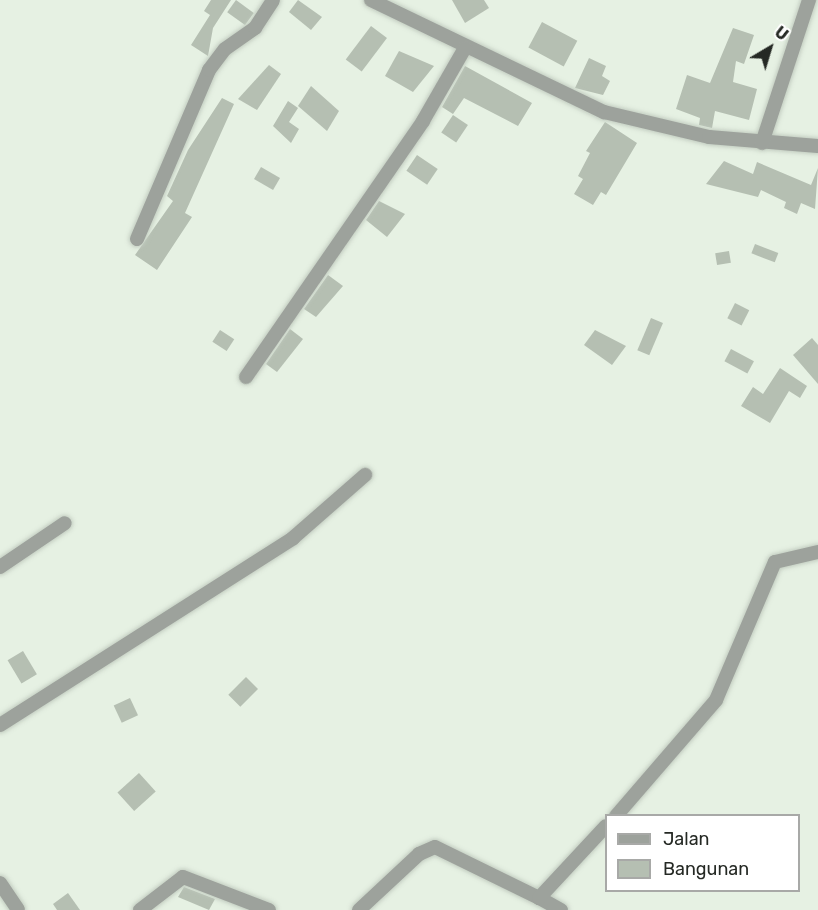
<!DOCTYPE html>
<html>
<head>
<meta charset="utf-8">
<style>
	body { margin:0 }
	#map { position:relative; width:818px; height:910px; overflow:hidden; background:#e6f1e3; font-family:Rubik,sans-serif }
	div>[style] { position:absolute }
	.building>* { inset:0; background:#b5bfb2; transform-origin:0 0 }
	.roads { filter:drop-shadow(0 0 2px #c3cdc1) drop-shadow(0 0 2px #c3cdc1) }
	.minor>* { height:14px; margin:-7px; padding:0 7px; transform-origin:7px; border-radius:7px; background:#9da29c }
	span { translate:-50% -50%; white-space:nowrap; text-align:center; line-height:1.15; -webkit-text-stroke:5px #fff; paint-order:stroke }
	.legend { position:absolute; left:605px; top:814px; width:195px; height:78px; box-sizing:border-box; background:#fff; border:2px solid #a8a9a7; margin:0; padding:8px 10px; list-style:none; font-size:18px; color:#252924 }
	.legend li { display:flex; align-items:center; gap:12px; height:30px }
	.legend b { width:30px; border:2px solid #a8a9a7 }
	.north { position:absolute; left:740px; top:18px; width:60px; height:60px; -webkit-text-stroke:4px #fff; paint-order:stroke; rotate:38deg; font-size:16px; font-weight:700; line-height:24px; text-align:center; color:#252924 }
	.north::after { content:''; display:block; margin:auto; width:21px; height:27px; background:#252924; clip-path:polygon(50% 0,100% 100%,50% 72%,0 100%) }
</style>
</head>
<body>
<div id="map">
	<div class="building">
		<div style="clip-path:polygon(211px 0,231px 0,213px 28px,208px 56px,191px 45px,210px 15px,204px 11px)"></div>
		<div style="left:236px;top:0;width:22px;height:15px;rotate:36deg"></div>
		<div style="clip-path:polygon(298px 0,322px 17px,311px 30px,289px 12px)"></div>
		<div style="clip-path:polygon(452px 0,484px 0,489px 8px,465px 23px)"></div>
		<div style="left:542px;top:22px;width:40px;height:29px;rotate:28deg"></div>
		<div style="left:371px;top:26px;width:20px;height:42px;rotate:37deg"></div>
		<div style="clip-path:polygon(733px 28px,754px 35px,744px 64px,736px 61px,733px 82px,757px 89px,749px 120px,715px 111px,712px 128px,699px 125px,700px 118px,676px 109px,687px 75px,710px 83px)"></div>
		<div style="clip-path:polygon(399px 51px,434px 66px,413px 92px,385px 76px)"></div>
		<div style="clip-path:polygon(589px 58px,606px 66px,602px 76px,610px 81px,603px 95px,575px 88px)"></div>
		<div style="clip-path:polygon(269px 65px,281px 74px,257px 110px,238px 99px)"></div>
		<div style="clip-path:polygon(465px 66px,532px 103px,518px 126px,464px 98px,453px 114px,442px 107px)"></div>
		<div style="clip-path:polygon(311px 86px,339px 111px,327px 131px,298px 106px)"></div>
		<div style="clip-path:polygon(222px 98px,234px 104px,185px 213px,192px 217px,157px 270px,135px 255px,173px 201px,167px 196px,188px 150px)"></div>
		<div style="clip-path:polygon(288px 101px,298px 108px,289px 122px,299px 129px,291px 143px,273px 126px)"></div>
		<div style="left:453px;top:115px;width:18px;height:21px;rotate:34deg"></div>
		<div style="clip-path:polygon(605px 122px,637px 143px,606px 195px,601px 192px,593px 205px,574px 194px,583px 179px,578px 176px,590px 153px,586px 151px)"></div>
		<div style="left:417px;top:155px;width:25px;height:19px;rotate:34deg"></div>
		<div style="clip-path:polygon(724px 161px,753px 174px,757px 162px,811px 185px,818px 168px,815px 209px,801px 203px,797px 214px,784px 208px,786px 202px,761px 190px,758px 197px,706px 184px)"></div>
		<div style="left:261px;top:167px;width:22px;height:14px;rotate:30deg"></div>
		<div style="clip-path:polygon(379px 201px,405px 214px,387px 237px,366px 220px)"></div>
		<div style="left:755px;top:244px;width:25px;height:10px;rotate:21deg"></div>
		<div style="left:729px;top:251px;width:12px;height:14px;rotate:81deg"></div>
		<div style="clip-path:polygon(328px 275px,343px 286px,316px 317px,304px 309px)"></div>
		<div style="left:735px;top:303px;width:16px;height:17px;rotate:27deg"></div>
		<div style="left:651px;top:318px;width:13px;height:35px;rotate:23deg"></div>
		<div style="clip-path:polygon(290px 329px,303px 339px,277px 372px,266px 364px)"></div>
		<div style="left:220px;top:330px;width:17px;height:14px;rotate:33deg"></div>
		<div style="clip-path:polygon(595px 330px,626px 346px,612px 365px,584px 345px)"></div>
		<div style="clip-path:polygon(812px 338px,818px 345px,818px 384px,793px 355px)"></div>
		<div style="left:731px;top:349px;width:26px;height:14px;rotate:28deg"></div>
		<div style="clip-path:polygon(780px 368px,807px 386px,800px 398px,789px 391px,770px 423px,741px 406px,753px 387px,763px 394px)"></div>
		<div style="left:23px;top:651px;width:27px;height:18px;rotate:59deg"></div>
		<div style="left:246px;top:677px;width:17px;height:25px;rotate:45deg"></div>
		<div style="left:130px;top:698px;width:19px;height:18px;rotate:65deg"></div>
		<div style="left:139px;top:773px;width:25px;height:29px;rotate:48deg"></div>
		<div style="clip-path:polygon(184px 887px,215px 899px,209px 910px,178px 897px)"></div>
		<div style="clip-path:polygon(68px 893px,80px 910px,57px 910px,53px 904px)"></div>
	</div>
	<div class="roads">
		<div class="minor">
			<div style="left:371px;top:0;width:259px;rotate:25.7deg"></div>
			<div style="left:604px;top:112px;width:108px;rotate:13.4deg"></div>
			<div style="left:709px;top:137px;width:109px;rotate:4.7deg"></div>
			<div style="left:762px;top:143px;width:151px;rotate:-71.8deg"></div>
			<div style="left:137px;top:239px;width:184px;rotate:-66.9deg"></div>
			<div style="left:209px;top:70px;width:26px;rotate:-53deg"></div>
			<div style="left:225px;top:49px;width:37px;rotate:-35deg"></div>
			<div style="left:255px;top:28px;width:33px;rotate:-57deg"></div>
			<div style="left:246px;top:377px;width:311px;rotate:-55.3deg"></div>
			<div style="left:423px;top:121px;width:84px;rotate:-60.1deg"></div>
			<div style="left:0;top:567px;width:78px;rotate:-34.1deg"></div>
			<div style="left:0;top:725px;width:348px;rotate:-32.5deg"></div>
			<div style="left:293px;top:538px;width:96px;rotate:-41.2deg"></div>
			<div style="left:616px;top:816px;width:153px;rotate:-49.2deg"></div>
			<div style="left:716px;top:700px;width:150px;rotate:-66.9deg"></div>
			<div style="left:775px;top:562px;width:44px;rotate:-13.1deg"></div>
			<div style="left:0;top:883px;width:32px;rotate:56deg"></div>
			<div style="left:140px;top:910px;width:54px;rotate:-37.5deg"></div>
			<div style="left:183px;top:877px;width:92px;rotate:21deg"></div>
			<div style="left:359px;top:910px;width:82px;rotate:-43deg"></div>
			<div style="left:419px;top:854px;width:17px;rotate:-24deg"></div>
			<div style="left:435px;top:847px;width:116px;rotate:26.1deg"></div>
			<div style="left:561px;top:910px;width:25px;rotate:-151deg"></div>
			<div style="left:539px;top:898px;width:98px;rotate:-47.1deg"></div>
		</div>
	</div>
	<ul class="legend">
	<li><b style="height:8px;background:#9da29c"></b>Jalan</li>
	<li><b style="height:16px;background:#b5bfb2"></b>Bangunan</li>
	</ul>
	<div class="north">U</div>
</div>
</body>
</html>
